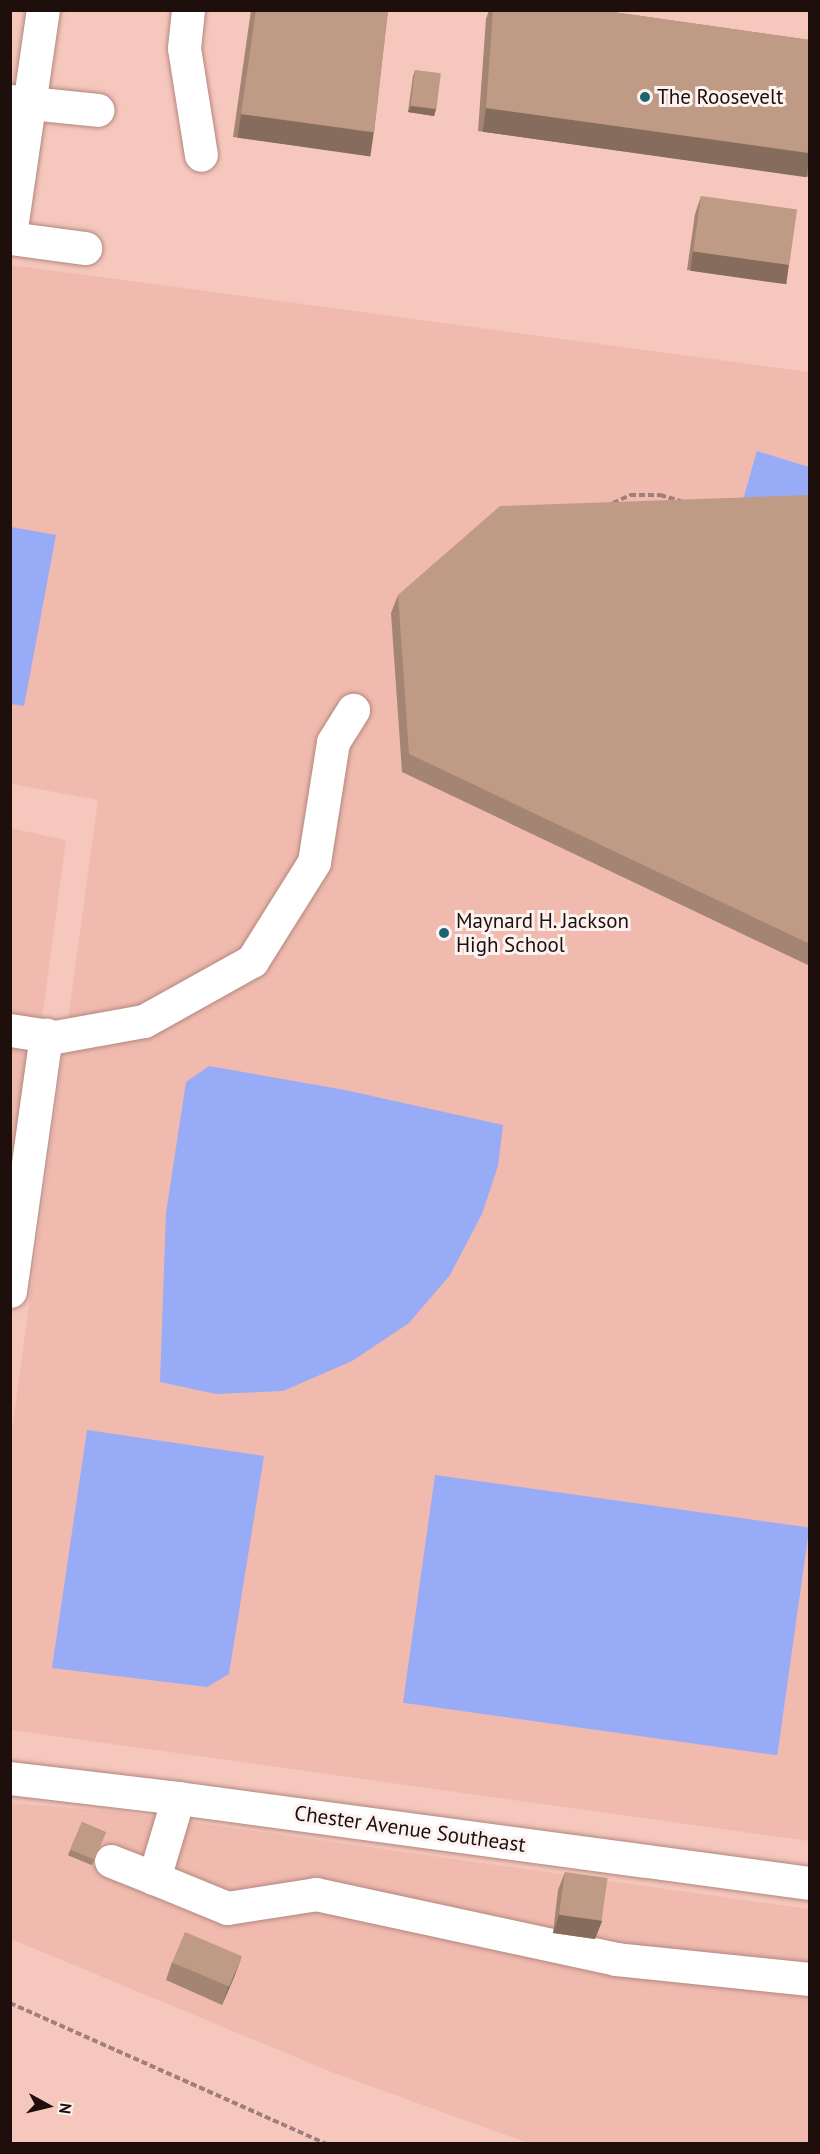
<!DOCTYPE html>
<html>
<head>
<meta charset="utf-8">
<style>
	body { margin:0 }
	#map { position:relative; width:820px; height:2154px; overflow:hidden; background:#f5c7bd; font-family:"PT Sans",sans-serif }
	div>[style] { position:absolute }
	.built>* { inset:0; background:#f0baaf }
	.green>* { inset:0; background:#98abf6; transform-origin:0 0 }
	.path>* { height:4px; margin-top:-2px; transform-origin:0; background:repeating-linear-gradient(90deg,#a17f78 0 6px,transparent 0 9px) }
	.roads { filter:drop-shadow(0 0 2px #b2877e) drop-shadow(0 0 2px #b2877e) }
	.minor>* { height:33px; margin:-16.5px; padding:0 16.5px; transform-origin:16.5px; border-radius:16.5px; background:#fff }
	.wall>* { inset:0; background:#a48472; transform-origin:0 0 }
	.shaded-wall>* { inset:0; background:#866c5c; transform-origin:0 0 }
	.building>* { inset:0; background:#bf9a84; transform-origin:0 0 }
	.dots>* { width:16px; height:16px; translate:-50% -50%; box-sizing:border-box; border:3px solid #fcf2f0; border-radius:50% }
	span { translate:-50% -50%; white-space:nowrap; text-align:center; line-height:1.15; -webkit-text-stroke:6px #fcf2f0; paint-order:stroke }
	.poi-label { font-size:21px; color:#1e0f0c }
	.left { translate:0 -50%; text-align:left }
	.street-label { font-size:21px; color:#1e0f0c }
	.frame { position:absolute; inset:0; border:12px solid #1e0f0c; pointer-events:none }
	.north { position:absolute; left:18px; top:2076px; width:60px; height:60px; -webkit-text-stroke:4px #fcf2f0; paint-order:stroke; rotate:98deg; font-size:16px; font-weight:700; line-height:24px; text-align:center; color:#1e0f0c }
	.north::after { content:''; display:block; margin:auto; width:21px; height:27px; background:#1e0f0c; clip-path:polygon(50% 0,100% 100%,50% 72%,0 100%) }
</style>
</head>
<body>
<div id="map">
	<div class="built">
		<div style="clip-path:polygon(11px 265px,809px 372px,809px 1841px,11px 1730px,11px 1437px,98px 800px,11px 784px)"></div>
		<div style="clip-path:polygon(10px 828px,66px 840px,12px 1242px,10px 1242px)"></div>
		<div style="clip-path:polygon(10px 1803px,120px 1812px,809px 1909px,809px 2143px,528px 2143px,334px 2073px,11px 1939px)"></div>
	</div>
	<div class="green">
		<div style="clip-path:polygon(757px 451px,809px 467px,809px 599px,740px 510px)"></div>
		<div style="clip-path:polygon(11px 527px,56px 535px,24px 706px,11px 704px)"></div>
		<div style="clip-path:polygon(209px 1066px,345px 1090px,503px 1125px,498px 1166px,482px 1214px,450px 1275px,409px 1323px,352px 1361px,283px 1391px,216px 1394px,160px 1382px,166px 1213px,186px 1082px)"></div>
		<div style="clip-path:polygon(87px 1430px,264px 1456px,229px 1674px,207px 1687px,52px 1668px)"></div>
		<div style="left:435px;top:1475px;width:378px;height:230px;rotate:8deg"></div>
	</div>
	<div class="path">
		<div style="left:613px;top:503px;width:19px;rotate:-25deg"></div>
		<div style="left:630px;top:495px;width:30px"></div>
		<div style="left:660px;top:495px;width:22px;rotate:16deg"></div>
		<div style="left:10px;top:2003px;width:346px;rotate:24deg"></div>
	</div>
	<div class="roads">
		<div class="minor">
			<div style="left:188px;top:10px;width:38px;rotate:96deg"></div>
			<div style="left:184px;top:48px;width:108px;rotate:81deg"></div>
			<div style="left:10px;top:101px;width:88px;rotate:5.8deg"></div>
			<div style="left:10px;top:235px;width:227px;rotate:-81.7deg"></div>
			<div style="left:10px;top:238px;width:76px;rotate:7.6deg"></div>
			<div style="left:10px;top:1030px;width:46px;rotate:8.8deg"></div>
			<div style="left:55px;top:1037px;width:90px;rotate:-10.2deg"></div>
			<div style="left:144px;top:1021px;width:124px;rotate:-29.1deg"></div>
			<div style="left:252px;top:961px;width:117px;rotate:-57.9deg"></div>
			<div style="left:314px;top:862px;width:121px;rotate:-81deg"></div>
			<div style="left:333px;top:742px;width:38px;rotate:-58deg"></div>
			<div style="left:10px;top:1291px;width:259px;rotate:-82deg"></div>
			<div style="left:10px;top:1778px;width:169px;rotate:6.8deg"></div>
			<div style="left:178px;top:1798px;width:638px;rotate:7.66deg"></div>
			<div style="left:178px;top:1798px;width:84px;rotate:106.7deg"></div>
			<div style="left:154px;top:1878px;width:79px;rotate:22.3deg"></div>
			<div style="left:227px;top:1908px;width:90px;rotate:-8.9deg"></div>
			<div style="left:316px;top:1894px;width:307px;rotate:12.2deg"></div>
			<div style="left:616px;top:1959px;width:195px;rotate:5.9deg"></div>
			<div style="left:111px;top:1861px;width:46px;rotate:21.6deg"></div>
		</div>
	</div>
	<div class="wall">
		<div style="clip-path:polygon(251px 10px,388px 10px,374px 132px,366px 155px,233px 137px)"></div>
		<div style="clip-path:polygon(489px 10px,599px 10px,810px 40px,810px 177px,478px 131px,486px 19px)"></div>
		<div style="clip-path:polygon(415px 70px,436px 109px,434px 116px,408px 112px,413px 76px)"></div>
		<div style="clip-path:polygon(701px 196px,782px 283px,687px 270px,695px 214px)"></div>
		<div style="clip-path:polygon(810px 495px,810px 966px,402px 772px,391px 613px,398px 595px)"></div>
		<div style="left:82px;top:1822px;width:26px;height:36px;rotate:23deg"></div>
		<div style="clip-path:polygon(565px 1872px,602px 1921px,595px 1939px,553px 1933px,558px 1890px)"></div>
		<div style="clip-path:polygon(172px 1962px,235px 1975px,222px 2005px,166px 1980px)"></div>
	</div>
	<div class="shaded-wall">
		<div style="clip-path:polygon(411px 106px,436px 109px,434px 116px,408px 112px)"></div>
		<div style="left:486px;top:108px;width:327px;height:24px;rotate:8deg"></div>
		<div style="left:241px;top:114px;width:134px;height:24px;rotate:8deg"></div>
		<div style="left:693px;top:251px;width:97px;height:20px;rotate:8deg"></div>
		<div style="clip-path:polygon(559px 1915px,602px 1921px,595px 1939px,553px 1933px)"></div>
		<div style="clip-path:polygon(242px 1956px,235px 1975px,222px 2005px,228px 1987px)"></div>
	</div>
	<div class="building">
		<div style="clip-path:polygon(256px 10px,388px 10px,374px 132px,241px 114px)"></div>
		<div style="clip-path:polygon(493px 10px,599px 10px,810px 40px,810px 153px,486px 108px)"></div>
		<div style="left:415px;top:70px;width:26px;height:36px;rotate:7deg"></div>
		<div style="left:701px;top:196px;width:97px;height:56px;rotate:8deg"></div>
		<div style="clip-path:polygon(810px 495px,810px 944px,409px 754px,398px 595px,500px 506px)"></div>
		<div style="left:82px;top:1822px;width:26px;height:30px;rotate:23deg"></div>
		<div style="left:565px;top:1872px;width:43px;height:43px;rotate:8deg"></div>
		<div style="left:185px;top:1932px;width:62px;height:33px;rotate:23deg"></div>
	</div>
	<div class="dots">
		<div style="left:645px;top:97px;background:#1a6471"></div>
		<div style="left:444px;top:933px;background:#1a6471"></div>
	</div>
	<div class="poi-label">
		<span class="left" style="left:657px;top:97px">The Roosevelt</span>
		<span class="left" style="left:456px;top:933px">Maynard H. Jackson<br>High School</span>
	</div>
	<div class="street-label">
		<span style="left:410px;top:1829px;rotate:8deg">Chester Avenue Southeast</span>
	</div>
	<div class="frame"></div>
	<div class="north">N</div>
</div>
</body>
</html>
